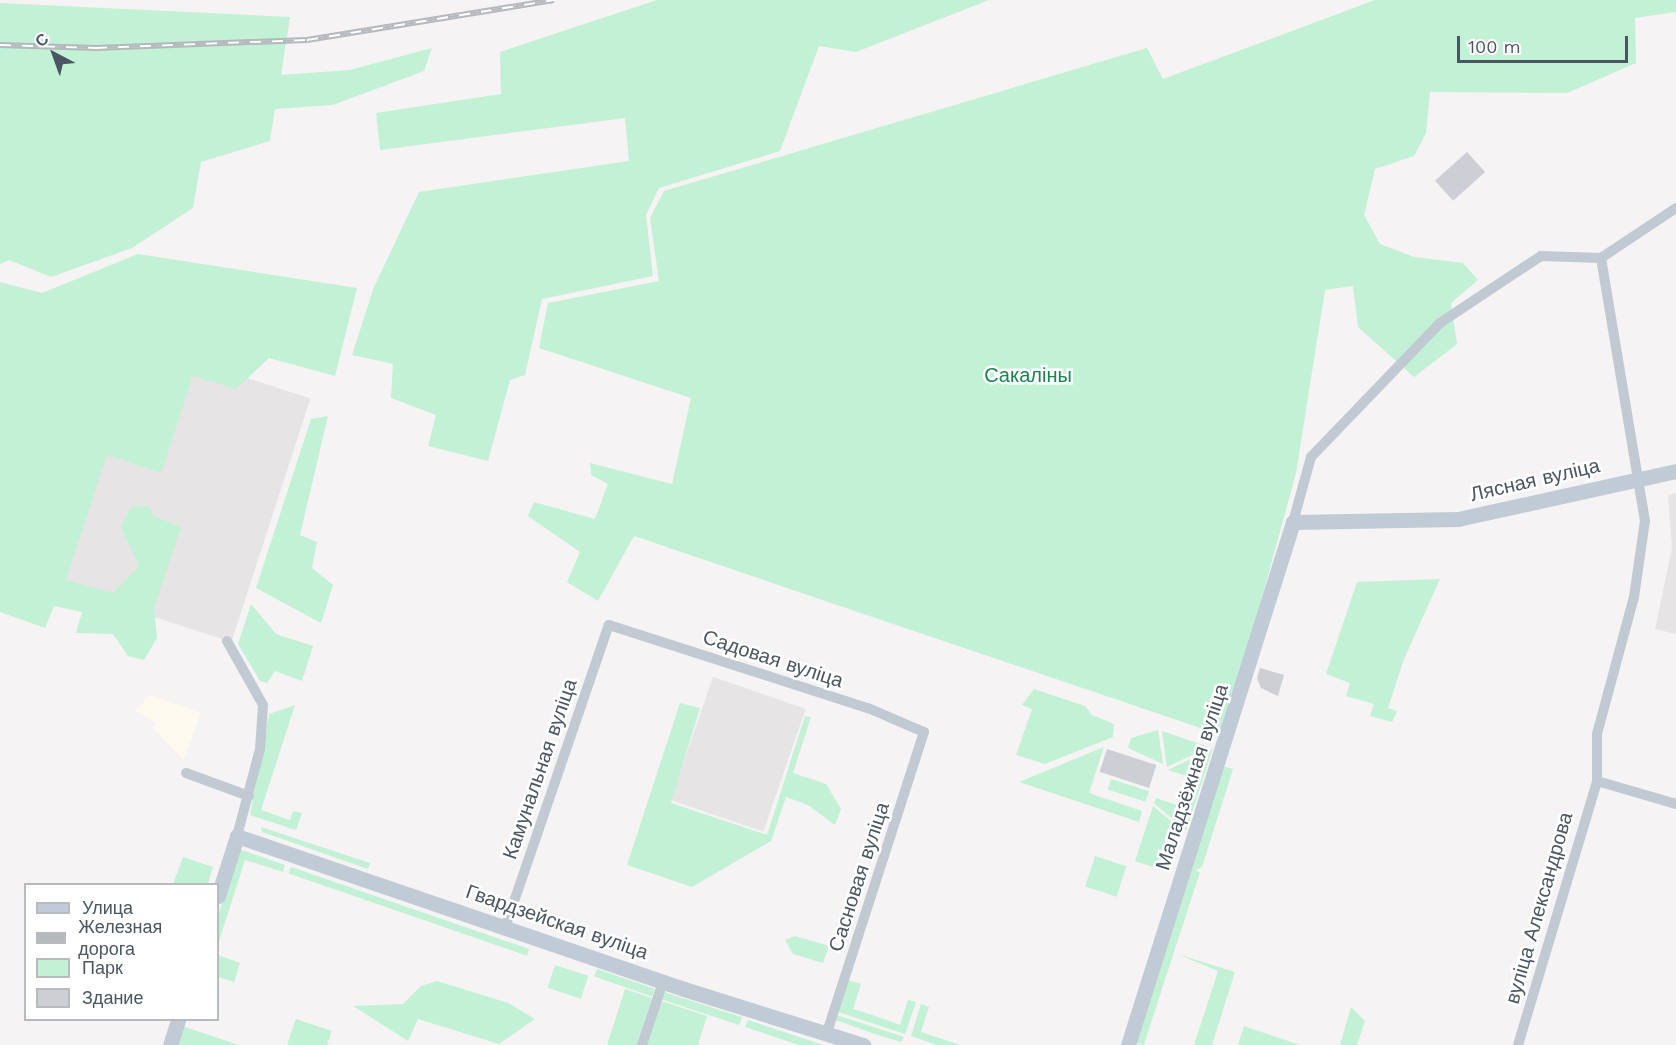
<!DOCTYPE html>
<html>
<head>
<meta charset="utf-8">
<style>
	body { margin:0 }
	#map { position:relative; width:1676px; height:1045px; overflow:hidden; background:#f5f3f3; font-family:"Work Sans",sans-serif }
	div>[style] { position:absolute }
	.commercial>* { inset:0; background:#fdf9ef }
	.education>* { inset:0; background:#e6e4e5; transform-origin:0 0 }
	.green>* { inset:0; background:#c3f1d5; transform-origin:0 0 }
	.building>* { inset:0; background:#cdcfd5; transform-origin:0 0 }
	.street>* { height:10px; margin:-5px; padding:0 5px; transform-origin:5px; border-radius:5px; background:#c1cad2 }
	.secondary>* { height:15px; margin:-7.5px; padding:0 7.5px; transform-origin:7.5px; border-radius:7.5px; background:#c1cbd6 }
	.rail>* { height:6px; margin-top:-3px; transform-origin:0; background:repeating-linear-gradient(90deg,#fff 0 11px,#b5b8bd 0 22px); box-sizing:border-box; border-block:2px solid #b5b8bd }
	span { translate:-50% -50%; white-space:nowrap; text-align:center; line-height:1.15; -webkit-text-stroke:5px #fff; paint-order:stroke }
	.park-label { font-size:20px; color:#17864f }
	.street-label { font-size:20px; color:#4a5661 }
	.legend { position:absolute; left:24px; top:883px; width:195px; height:138px; box-sizing:border-box; background:#fff; border:2px solid #b7bbc0; margin:0; padding:8px 10px; list-style:none; font-size:18px; color:#4a5661 }
	.legend li { display:flex; align-items:center; gap:12px; height:30px }
	.legend b { width:30px; border:2px solid #b7bbc0 }
	.north { position:absolute; left:24px; top:24px; width:60px; height:60px; -webkit-text-stroke:4px #fff; paint-order:stroke; rotate:319deg; font-size:16px; font-weight:700; line-height:24px; text-align:center; color:#4a5661 }
	.north::after { content:''; display:block; margin:auto; width:21px; height:27px; background:#4a5661; clip-path:polygon(50% 0,100% 100%,50% 72%,0 100%) }
	.scale { position:absolute; left:1457px; top:36px; width:171px; height:27px; box-sizing:border-box; border:3px solid #4a5661; border-top:0; padding-left:8px; font-size:18px; line-height:21px; white-space:nowrap; color:#4a5661; -webkit-text-stroke:4px #fff; paint-order:stroke }
</style>
</head>
<body>
<div id="map">
	<div class="commercial">
		<div style="clip-path:polygon(150px 695px,201px 712px,184px 760px,153px 728px,157px 723px,135px 711px)"></div>
	</div>
	<div class="education">
		<div style="left:124px;top:338px;width:196px;height:256px;rotate:18deg"></div>
		<div style="clip-path:polygon(1676px 493px,1676px 634px,1655px 629px,1672px 548px,1668px 495px)"></div>
		<div style="left:713px;top:677px;width:98px;height:130px;rotate:19deg"></div>
	</div>
	<div class="green">
		<div style="clip-path:polygon(657px 0,989px 0,856px 52px,819px 46px,780px 151px,659px 188px,646px 215px,653px 276px,542px 299px,525px 375px,510px 380px,488px 461px,428px 446px,436px 415px,391px 398px,393px 364px,352px 355px,374px 287px,419px 192px,629px 161px,625px 118px,380px 150px,376px 113px,501px 94px,500px 52px)"></div>
		<div style="clip-path:polygon(1375px 0,1676px 0,1676px 12px,1635px 18px,1636px 63px,1567px 93px,1430px 92px,1426px 133px,1414px 156px,1375px 169px,1364px 215px,1380px 244px,1414px 257px,1463px 263px,1478px 280px,1451px 303px,1457px 344px,1414px 377px,1358px 327px,1353px 286px,1325px 290px,1296px 473px,1224px 736px,634px 536px,598px 601px,567px 582px,580px 552px,528px 516px,534px 502px,595px 519px,608px 484px,591px 475px,590px 463px,672px 484px,691px 398px,539px 348px,548px 303px,659px 281px,650px 218px,664px 191px,1147px 48px,1163px 79px)"></div>
		<div style="clip-path:polygon(0 3px,290px 17px,281px 75px,350px 70px,432px 48px,424px 71px,333px 105px,275px 109px,270px 141px,201px 162px,193px 208px,132px 248px,51px 277px,9px 260px,0 264px)"></div>
		<div style="clip-path:polygon(138px 254px,357px 288px,335px 376px,269px 358px,236px 389px,193px 376px,161px 473px,107px 455px,66px 580px,113px 593px,139px 566px,121px 527px,132px 506px,150px 507px,153px 516px,181px 527px,154px 608px,157px 638px,144px 660px,128px 656px,113px 634px,76px 633px,82px 612px,54px 606px,45px 628px,0 612px,0 282px,42px 293px)"></div>
		<div style="clip-path:polygon(328px 416px,300px 535px,317px 542px,312px 568px,333px 585px,321px 623px,256px 588px,311px 419px)"></div>
		<div style="clip-path:polygon(1440px 579px,1404px 659px,1388px 708px,1397px 711px,1392px 722px,1370px 716px,1374px 704px,1346px 696px,1350px 683px,1326px 674px,1357px 582px)"></div>
		<div style="clip-path:polygon(251px 604px,276px 634px,313px 646px,302px 681px,275px 671px,267px 683px,260px 681px,238px 644px)"></div>
		<div style="clip-path:polygon(1034px 689px,1085px 706px,1092px 715px,1114px 724px,1113px 737px,1045px 764px,1016px 755px,1032px 709px,1022px 705px)"></div>
		<div style="clip-path:polygon(680px 703px,700px 708px,671px 803px,767px 835px,805px 716px,811px 717px,793px 773px,826px 784px,841px 809px,835px 825px,808px 805px,786px 797px,771px 841px,692px 887px,627px 865px)"></div>
		<div style="clip-path:polygon(295px 705px,261px 810px,290px 820px,293px 811px,302px 813px,296px 830px,250px 815px,269px 714px)"></div>
		<div style="clip-path:polygon(1158px 730px,1163px 764px,1128px 748px,1131px 738px)"></div>
		<div style="clip-path:polygon(1162px 731px,1209px 747px,1167px 767px)"></div>
		<div style="clip-path:polygon(1104px 747px,1089px 793px,1142px 811px,1139px 822px,1019px 782px)"></div>
		<div style="clip-path:polygon(1213px 748px,1186px 831px,1154px 803px,1156px 798px,1188px 809px,1198px 780px,1168px 770px)"></div>
		<div style="clip-path:polygon(1222px 766px,1233px 769px,1202px 867px,1186px 875px)"></div>
		<div style="left:1111px;top:779px;width:40px;height:11px;rotate:18deg"></div>
		<div style="clip-path:polygon(1153px 806px,1185px 833px,1168px 831px,1156px 868px,1135px 861px)"></div>
		<div style="clip-path:polygon(261px 827px,370px 863px,368px 869px,262px 832px)"></div>
		<div style="clip-path:polygon(239px 849px,285px 865px,283px 872px,245px 860px,218px 944px,218px 916px)"></div>
		<div style="left:1095px;top:856px;width:33px;height:32px;rotate:18deg"></div>
		<div style="clip-path:polygon(183px 857px,213px 867px,208px 884px,173px 884px)"></div>
		<div style="left:291px;top:867px;width:252px;height:7px;rotate:19deg"></div>
		<div style="left:1200px;top:872px;width:182px;height:17px;rotate:108deg"></div>
		<div style="clip-path:polygon(795px 936px,829px 946px,823px 963px,793px 954px,785px 940px)"></div>
		<div style="clip-path:polygon(1177px 954px,1235px 972px,1212px 1045px,1194px 1045px,1218px 971px)"></div>
		<div style="clip-path:polygon(218px 955px,240px 963px,234px 982px,218px 977px)"></div>
		<div style="left:555px;top:965px;width:35px;height:24px;rotate:18deg"></div>
		<div style="left:597px;top:969px;width:61px;height:8px;rotate:19deg"></div>
		<div style="clip-path:polygon(848px 980px,861px 984px,853px 1009px,872px 1015px,900px 1025px,908px 1000px,916px 1002px,905px 1034px,838px 1012px)"></div>
		<div style="clip-path:polygon(437px 981px,508px 1003px,535px 1019px,499px 1044px,418px 1019px,408px 1041px,353px 1006px,403px 1004px,421px 986px)"></div>
		<div style="clip-path:polygon(625px 989px,652px 998px,637px 1045px,607px 1045px)"></div>
		<div style="left:664px;top:992px;width:82px;height:8px;rotate:18deg"></div>
		<div style="clip-path:polygon(661px 1001px,707px 1016px,698px 1045px,647px 1045px)"></div>
		<div style="clip-path:polygon(921px 1004px,929px 1007px,921px 1032px,960px 1045px,937px 1045px,911px 1036px)"></div>
		<div style="clip-path:polygon(1351px 1007px,1365px 1021px,1357px 1045px,1340px 1045px)"></div>
		<div style="clip-path:polygon(837px 1015px,904px 1037px,901px 1042px,875px 1034px,836px 1020px)"></div>
		<div style="clip-path:polygon(296px 1019px,332px 1031px,327px 1045px,287px 1045px)"></div>
		<div style="clip-path:polygon(748px 1020px,823px 1045px,799px 1045px,745px 1027px)"></div>
		<div style="clip-path:polygon(182px 1026px,239px 1045px,176px 1045px)"></div>
		<div style="clip-path:polygon(1244px 1026px,1300px 1045px,1238px 1045px)"></div>
	</div>
	<div class="building">
		<div style="left:1467px;top:152px;width:27px;height:43px;rotate:48deg"></div>
		<div style="clip-path:polygon(1260px 668px,1284px 675px,1278px 696px,1261px 688px,1257px 678px)"></div>
		<div style="left:1107px;top:749px;width:52px;height:24px;rotate:18deg"></div>
	</div>
	<div class="street">
		<div style="left:1293px;top:522px;width:67px;rotate:-74.5deg"></div>
		<div style="left:1311px;top:457px;width:186px;rotate:-46.1deg"></div>
		<div style="left:1440px;top:323px;width:121px;rotate:-33.6deg"></div>
		<div style="left:1541px;top:256px;width:60px;rotate:1.9deg"></div>
		<div style="left:1601px;top:258px;width:90px;rotate:-33.7deg"></div>
		<div style="left:227px;top:641px;width:73px;rotate:60.6deg"></div>
		<div style="left:263px;top:705px;width:44px;rotate:93.9deg"></div>
		<div style="left:260px;top:749px;width:90px;rotate:104.8deg"></div>
		<div style="left:186px;top:773px;width:67px;rotate:20.1deg"></div>
		<div style="left:1597px;top:781px;width:82px;rotate:16.2deg"></div>
		<div style="left:506px;top:925px;width:317px;rotate:-71.1deg"></div>
		<div style="left:609px;top:625px;width:272px;rotate:17.8deg"></div>
		<div style="left:868px;top:708px;width:61px;rotate:23.2deg"></div>
		<div style="left:924px;top:732px;width:316px;rotate:107.9deg"></div>
		<div style="left:642px;top:1045px;width:66px;rotate:-71.6deg"></div>
		<div style="left:1518px;top:1045px;width:276px;rotate:-73.3deg"></div>
		<div style="left:1597px;top:781px;width:47px;rotate:-90deg"></div>
		<div style="left:1597px;top:734px;width:142px;rotate:-74.9deg"></div>
		<div style="left:1634px;top:597px;width:77px;rotate:-81.8deg"></div>
		<div style="left:1645px;top:521px;width:267px;rotate:-99.5deg"></div>
	</div>
	<div class="secondary">
		<div style="left:218px;top:896px;width:63px;rotate:-72.4deg"></div>
		<div style="left:237px;top:836px;width:472px;rotate:18.9deg"></div>
		<div style="left:684px;top:989px;width:188px;rotate:17.4deg"></div>
		<div style="left:170px;top:1045px;width:26px;rotate:-72deg"></div>
		<div style="left:1128px;top:1045px;width:548px;rotate:-72.49deg"></div>
		<div style="left:1293px;top:522px;width:165px;rotate:-1deg"></div>
		<div style="left:1458px;top:519px;width:223px;rotate:-12.4deg"></div>
	</div>
	<div class="rail">
		<div style="left:0;top:45px;width:96px;rotate:1.8deg"></div>
		<div style="left:96px;top:48px;width:211px;rotate:-2.2deg"></div>
		<div style="left:307px;top:40px;width:250px;rotate:-9.2deg"></div>
	</div>
	<div class="park-label">
		<span style="left:1028px;top:375px">Сакаліны</span>
	</div>
	<div class="street-label">
		<span style="left:1535px;top:480px;rotate:-13deg">Лясная вуліца</span>
		<span style="left:773px;top:659px;rotate:18deg">Садовая вуліца</span>
		<span style="left:540px;top:769px;rotate:-71deg">Камунальная вуліца</span>
		<span style="left:1192px;top:777px;rotate:-72deg">Маладзёжная вуліца</span>
		<span style="left:859px;top:877px;rotate:-72deg">Сасновая вуліца</span>
		<span style="left:1539px;top:908px;rotate:-74deg">вуліца Александрова</span>
		<span style="left:557px;top:922px;rotate:19deg">Гвардзейская вуліца</span>
	</div>
	<ul class="legend">
	<li><b style="height:8px;background:#c1cbd6"></b>Улица</li>
	<li><b style="height:8px;background:#b5b8bd"></b>Железная дорога</li>
	<li><b style="height:16px;background:#c3f1d5"></b>Парк</li>
	<li><b style="height:16px;background:#cdcfd5"></b>Здание</li>
	</ul>
	<div class="north">С</div>
	<div class="scale">100 m</div>
</div>
</body>
</html>
